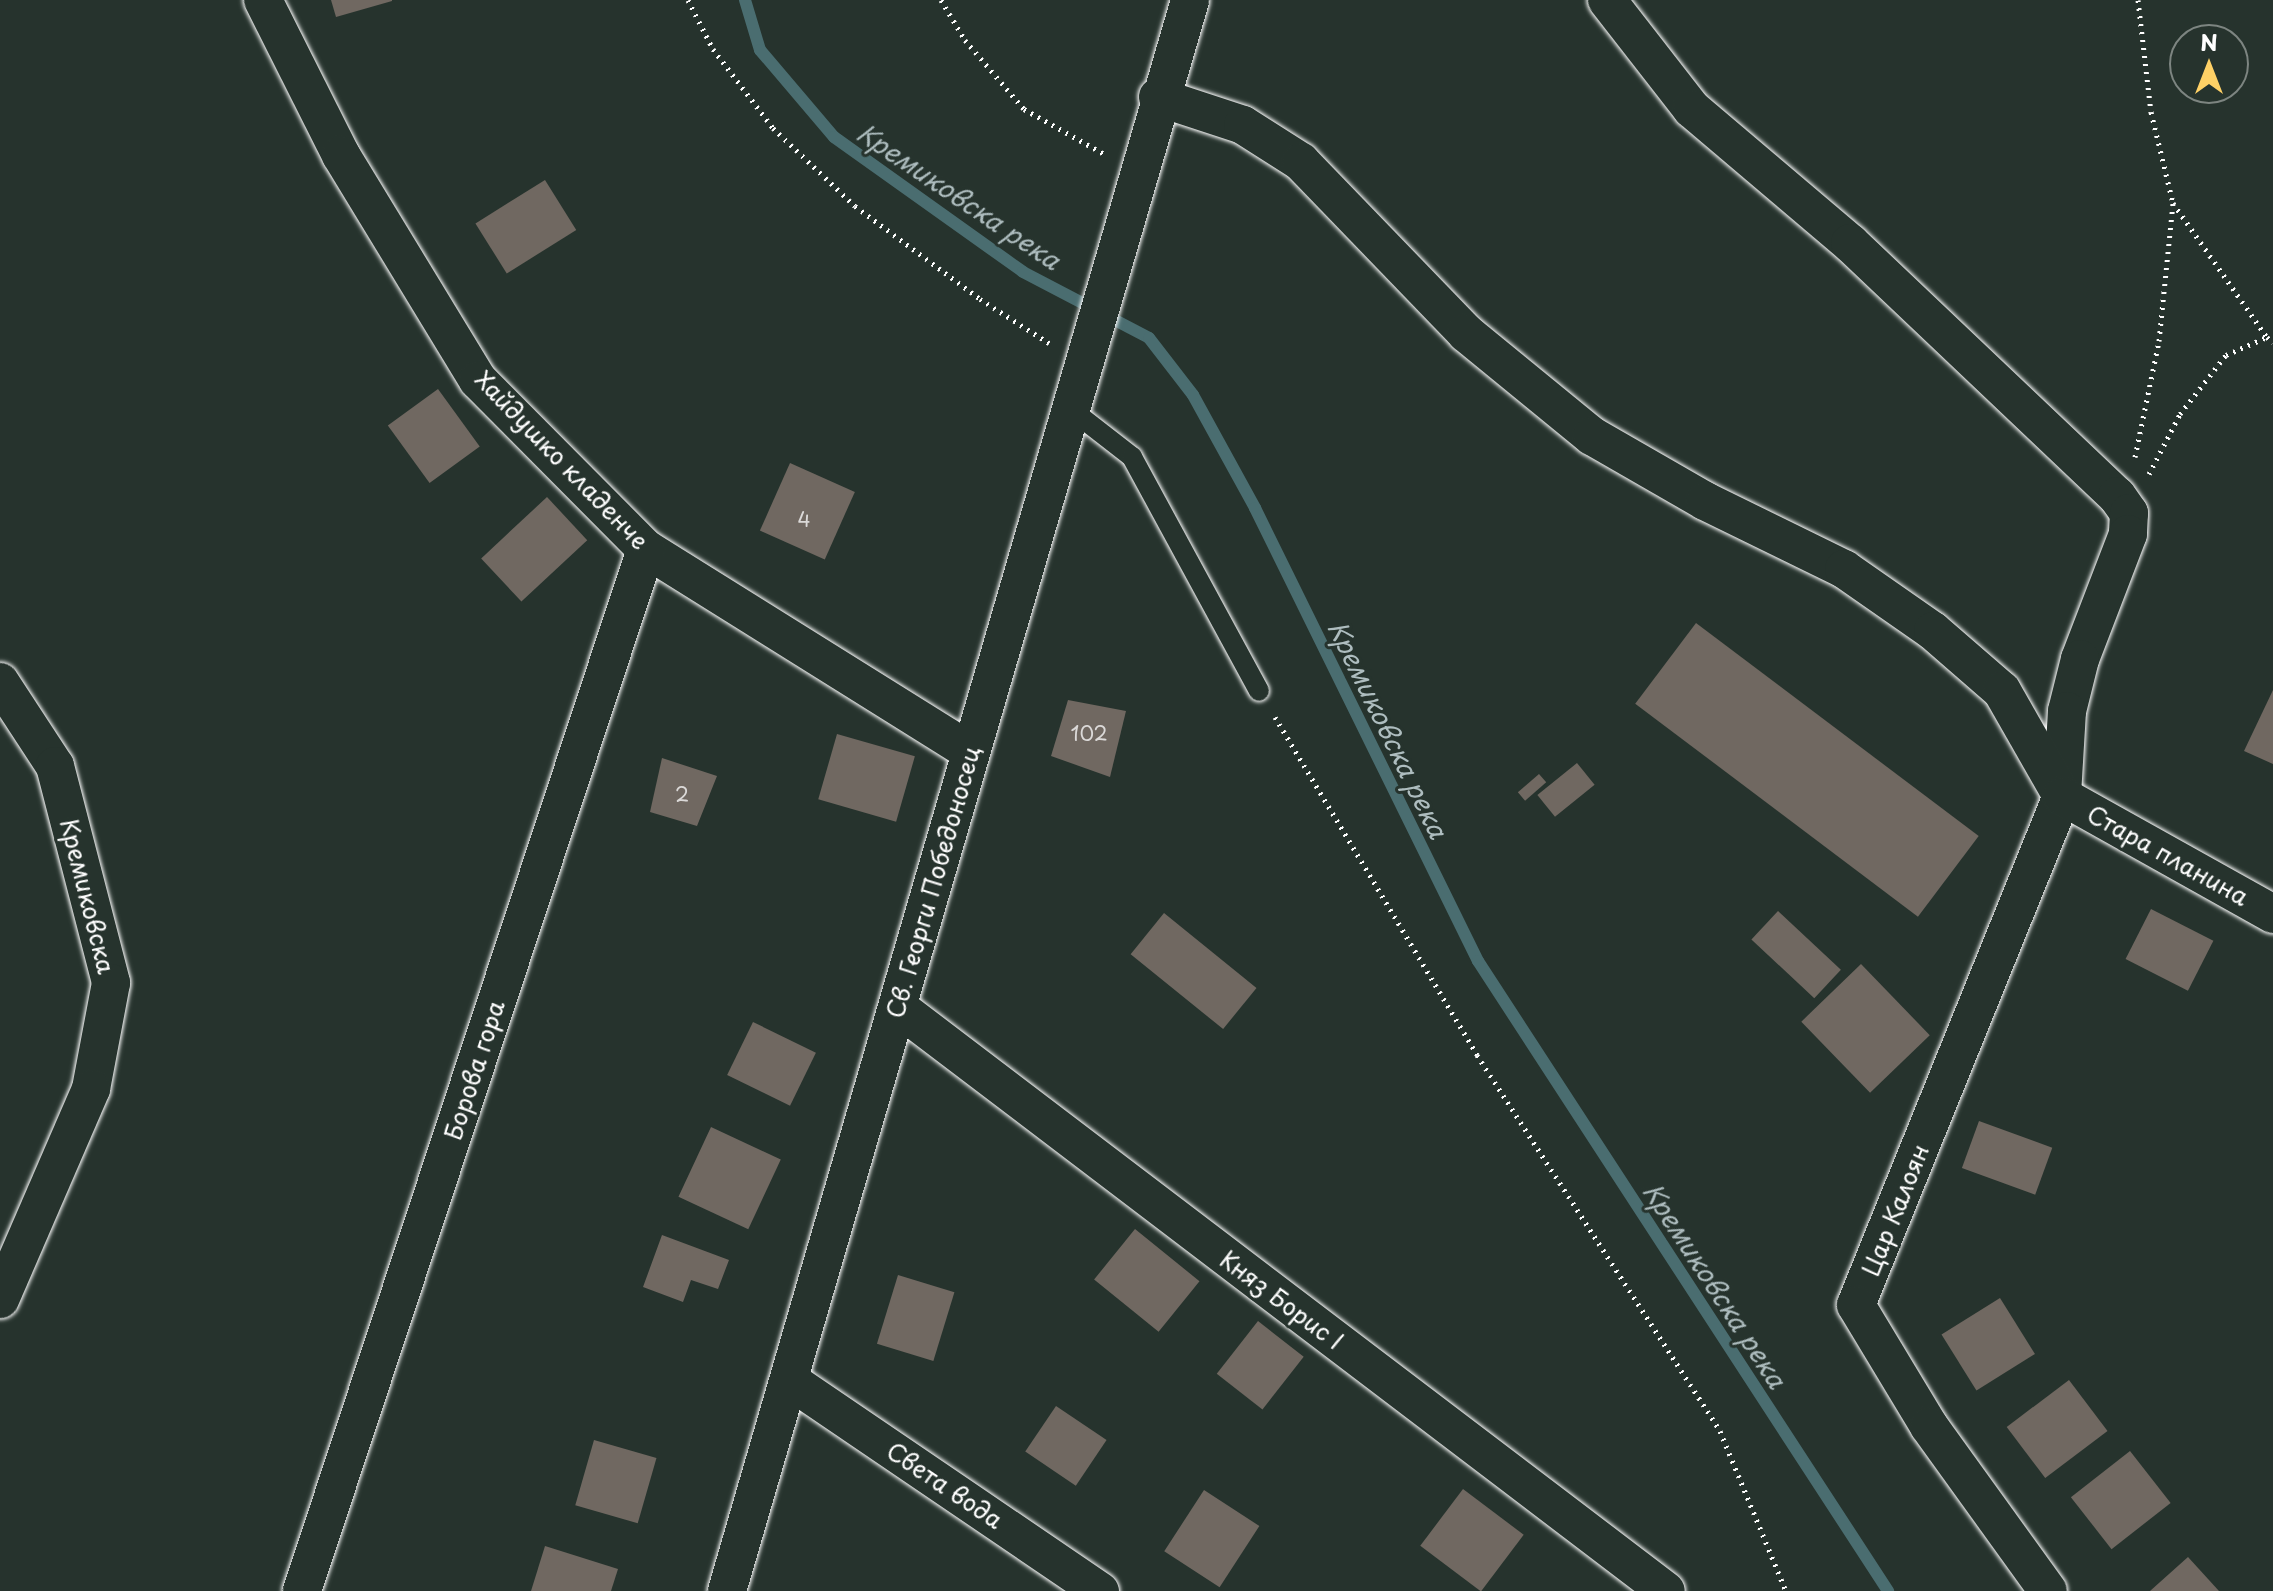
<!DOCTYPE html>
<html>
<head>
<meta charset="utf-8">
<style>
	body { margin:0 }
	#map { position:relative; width:2273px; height:1591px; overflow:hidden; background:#26332d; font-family:"Playpen Sans",sans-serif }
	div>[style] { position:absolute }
	.stream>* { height:12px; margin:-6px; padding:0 6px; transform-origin:6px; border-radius:6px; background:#4a6d70 }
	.building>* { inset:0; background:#706861; transform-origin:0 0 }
	.path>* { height:5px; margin-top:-2.5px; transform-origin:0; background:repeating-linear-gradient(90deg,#fff 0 2px,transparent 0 8px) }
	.roads { filter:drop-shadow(0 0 2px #fff) drop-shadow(0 0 2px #fff) }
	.lane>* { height:20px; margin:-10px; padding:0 10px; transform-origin:10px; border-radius:10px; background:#26332d }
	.street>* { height:38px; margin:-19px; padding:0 19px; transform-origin:19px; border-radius:19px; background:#26332d }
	span { translate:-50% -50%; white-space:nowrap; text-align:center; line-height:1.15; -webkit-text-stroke:6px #26332d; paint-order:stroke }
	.number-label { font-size:20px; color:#dbd9d8 }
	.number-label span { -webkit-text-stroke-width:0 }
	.street-label { font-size:24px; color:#fff }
	.water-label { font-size:26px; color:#aebdbf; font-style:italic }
	.north { position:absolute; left:2169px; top:24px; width:80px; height:80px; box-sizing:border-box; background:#26332d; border:2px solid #7d8581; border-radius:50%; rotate:0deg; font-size:22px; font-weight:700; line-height:32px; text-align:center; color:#fff }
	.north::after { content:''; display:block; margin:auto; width:28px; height:36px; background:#ffd166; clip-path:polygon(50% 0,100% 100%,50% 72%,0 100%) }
</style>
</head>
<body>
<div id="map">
	<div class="stream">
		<div style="left:745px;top:0;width:52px;rotate:73.3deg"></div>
		<div style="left:760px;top:50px;width:114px;rotate:49.6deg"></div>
		<div style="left:834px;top:137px;width:232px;rotate:35.5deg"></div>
		<div style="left:1023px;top:272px;width:142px;rotate:27.6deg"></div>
		<div style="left:1149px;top:338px;width:72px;rotate:52.3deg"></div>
		<div style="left:1193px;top:395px;width:129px;rotate:61.2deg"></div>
		<div style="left:1255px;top:508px;width:505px;rotate:63.79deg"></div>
		<div style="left:1478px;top:961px;width:752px;rotate:56.94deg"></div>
	</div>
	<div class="building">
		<div style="clip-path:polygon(331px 0,392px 0,392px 1px,336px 17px)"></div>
		<div style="left:545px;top:180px;width:59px;height:82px;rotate:58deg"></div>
		<div style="left:438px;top:389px;width:71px;height:62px;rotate:54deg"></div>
		<div style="left:790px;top:463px;width:71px;height:74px;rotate:24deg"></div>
		<div style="left:547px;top:497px;width:59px;height:90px;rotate:47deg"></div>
		<div style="left:1696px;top:623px;width:354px;height:101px;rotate:37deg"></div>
		<div style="clip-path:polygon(2273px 690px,2273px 764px,2244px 751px)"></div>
		<div style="clip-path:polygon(1068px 700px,1126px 711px,1110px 777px,1051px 756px)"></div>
		<div style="left:837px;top:734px;width:81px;height:68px;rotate:16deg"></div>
		<div style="clip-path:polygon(662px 758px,717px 776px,697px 826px,650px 812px)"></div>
		<div style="left:1577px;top:763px;width:28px;height:51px;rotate:51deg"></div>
		<div style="left:1539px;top:774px;width:11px;height:28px;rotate:49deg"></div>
		<div style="left:2151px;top:909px;width:70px;height:56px;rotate:27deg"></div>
		<div style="left:1778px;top:911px;width:86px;height:39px;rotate:43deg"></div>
		<div style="left:1164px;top:913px;width:119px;height:53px;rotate:39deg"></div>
		<div style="left:1861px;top:964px;width:99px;height:83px;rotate:46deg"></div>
		<div style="left:753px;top:1022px;width:70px;height:59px;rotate:26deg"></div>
		<div style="left:1979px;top:1121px;width:78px;height:50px;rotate:20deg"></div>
		<div style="left:711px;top:1127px;width:77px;height:77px;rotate:25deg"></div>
		<div style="left:1135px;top:1229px;width:83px;height:65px;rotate:39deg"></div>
		<div style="clip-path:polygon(662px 1235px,729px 1260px,718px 1289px,691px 1280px,683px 1302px,643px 1287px)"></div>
		<div style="left:898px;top:1275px;width:59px;height:72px;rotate:17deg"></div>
		<div style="left:2000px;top:1298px;width:66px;height:69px;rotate:58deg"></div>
		<div style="left:1258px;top:1321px;width:58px;height:67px;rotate:38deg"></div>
		<div style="left:2069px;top:1380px;width:64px;height:78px;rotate:53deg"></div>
		<div style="left:1056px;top:1406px;width:61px;height:55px;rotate:34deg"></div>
		<div style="left:594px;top:1440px;width:65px;height:68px;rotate:16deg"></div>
		<div style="left:2130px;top:1451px;width:66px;height:75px;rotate:52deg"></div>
		<div style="left:1463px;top:1489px;width:76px;height:71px;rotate:37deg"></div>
		<div style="left:1204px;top:1490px;width:66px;height:73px;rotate:33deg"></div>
		<div style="clip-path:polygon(545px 1546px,618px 1569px,611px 1591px,531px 1591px)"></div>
		<div style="clip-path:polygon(2188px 1557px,2219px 1591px,2150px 1591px)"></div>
	</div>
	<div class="path">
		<div style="left:688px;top:0;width:55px;rotate:63deg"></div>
		<div style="left:713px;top:49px;width:99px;rotate:52.8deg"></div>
		<div style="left:773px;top:128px;width:113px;rotate:43.6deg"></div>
		<div style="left:855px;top:206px;width:156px;rotate:36.6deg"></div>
		<div style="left:980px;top:299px;width:82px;rotate:32.5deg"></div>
		<div style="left:941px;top:0;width:47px;rotate:59deg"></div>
		<div style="left:965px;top:40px;width:91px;rotate:49.5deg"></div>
		<div style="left:1024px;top:109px;width:94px;rotate:29.3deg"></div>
		<div style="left:2138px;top:0;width:113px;rotate:83.4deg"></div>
		<div style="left:2151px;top:112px;width:94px;rotate:76.4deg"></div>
		<div style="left:2173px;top:203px;width:164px;rotate:55deg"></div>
		<div style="left:2135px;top:457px;width:118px;rotate:-78.3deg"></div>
		<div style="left:2159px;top:341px;width:139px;rotate:-84.2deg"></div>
		<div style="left:2149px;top:474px;width:68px;rotate:-62.7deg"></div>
		<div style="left:2180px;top:414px;width:75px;rotate:-52.1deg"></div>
		<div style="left:2226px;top:355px;width:45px;rotate:-23.7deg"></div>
		<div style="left:2267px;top:337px;width:8px;rotate:45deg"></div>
		<div style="left:1275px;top:717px;width:394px;rotate:59.1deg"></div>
		<div style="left:1477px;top:1055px;width:448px;rotate:57.1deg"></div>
		<div style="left:1720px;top:1431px;width:173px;rotate:67.6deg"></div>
	</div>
	<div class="roads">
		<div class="lane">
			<div style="left:1073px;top:411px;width:75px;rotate:37.9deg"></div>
			<div style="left:1132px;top:457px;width:266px;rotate:61.5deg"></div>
		</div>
		<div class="street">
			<div style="left:263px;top:0;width:174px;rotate:63.3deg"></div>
			<div style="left:341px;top:155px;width:263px;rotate:58.7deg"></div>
			<div style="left:478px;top:380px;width:238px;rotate:45.2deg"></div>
			<div style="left:646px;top:549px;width:381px;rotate:32deg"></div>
			<div style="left:1607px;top:0;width:138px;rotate:52.1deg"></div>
			<div style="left:1692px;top:109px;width:207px;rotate:40.3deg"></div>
			<div style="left:1850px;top:243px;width:368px;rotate:43.5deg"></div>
			<div style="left:2117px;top:496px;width:21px;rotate:55deg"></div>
			<div style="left:2129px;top:513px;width:21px;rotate:93deg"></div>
			<div style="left:2128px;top:534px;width:134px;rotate:111deg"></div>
			<div style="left:2080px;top:659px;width:54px;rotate:104deg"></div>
			<div style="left:2067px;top:711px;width:85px;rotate:93.4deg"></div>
			<div style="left:2062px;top:796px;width:549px;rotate:112.03deg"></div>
			<div style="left:1856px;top:1305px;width:141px;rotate:58.9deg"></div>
			<div style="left:1929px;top:1426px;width:203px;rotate:54.2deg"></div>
			<div style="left:1158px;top:97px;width:89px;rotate:18.2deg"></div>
			<div style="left:1243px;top:125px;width:69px;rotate:32.5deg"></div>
			<div style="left:1301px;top:162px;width:238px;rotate:46deg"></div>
			<div style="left:1466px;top:333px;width:163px;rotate:39.3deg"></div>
			<div style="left:1592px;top:436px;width:130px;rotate:29.9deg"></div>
			<div style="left:1705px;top:501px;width:155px;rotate:26.1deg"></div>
			<div style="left:1844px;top:569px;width:108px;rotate:34.9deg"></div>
			<div style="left:1933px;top:631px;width:91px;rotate:41deg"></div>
			<div style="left:2002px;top:691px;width:121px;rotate:60.3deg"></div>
			<div style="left:0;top:682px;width:100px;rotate:56.8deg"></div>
			<div style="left:55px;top:766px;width:224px;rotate:75.5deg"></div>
			<div style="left:111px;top:983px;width:108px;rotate:100.7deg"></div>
			<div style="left:91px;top:1089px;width:229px;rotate:113.4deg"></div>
			<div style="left:2062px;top:796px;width:242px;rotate:29.2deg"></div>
			<div style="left:899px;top:1008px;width:963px;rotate:37.24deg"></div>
			<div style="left:789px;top:1380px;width:376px;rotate:34.2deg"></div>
			<div style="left:302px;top:1591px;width:1097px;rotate:-71.73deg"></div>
			<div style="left:727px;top:1591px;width:1657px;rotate:-73.77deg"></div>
		</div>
	</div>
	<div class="number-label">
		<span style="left:804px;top:519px">4</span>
		<span style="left:1089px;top:733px">102</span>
		<span style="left:682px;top:794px">2</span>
	</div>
	<div class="street-label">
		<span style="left:562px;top:460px;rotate:46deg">Хайдушко кладенче</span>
		<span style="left:2168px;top:855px;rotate:29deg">Стара планина</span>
		<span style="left:933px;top:882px;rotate:-74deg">Св. Георги Победоносец</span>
		<span style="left:88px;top:896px;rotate:76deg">Кремиковска</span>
		<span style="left:474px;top:1070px;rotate:-72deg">Борова гора</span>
		<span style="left:1895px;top:1210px;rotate:-68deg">Цар Калоян</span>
		<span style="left:1282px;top:1300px;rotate:37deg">Княз Борис I</span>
		<span style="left:945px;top:1485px;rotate:34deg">Света вода</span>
	</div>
	<div class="water-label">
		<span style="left:959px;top:196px;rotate:34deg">Кремиковска река</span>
		<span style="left:1388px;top:729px;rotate:64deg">Кремиковска река</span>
		<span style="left:1715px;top:1285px;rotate:57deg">Кремиковска река</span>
	</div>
	<div class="north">N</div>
</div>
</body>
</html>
